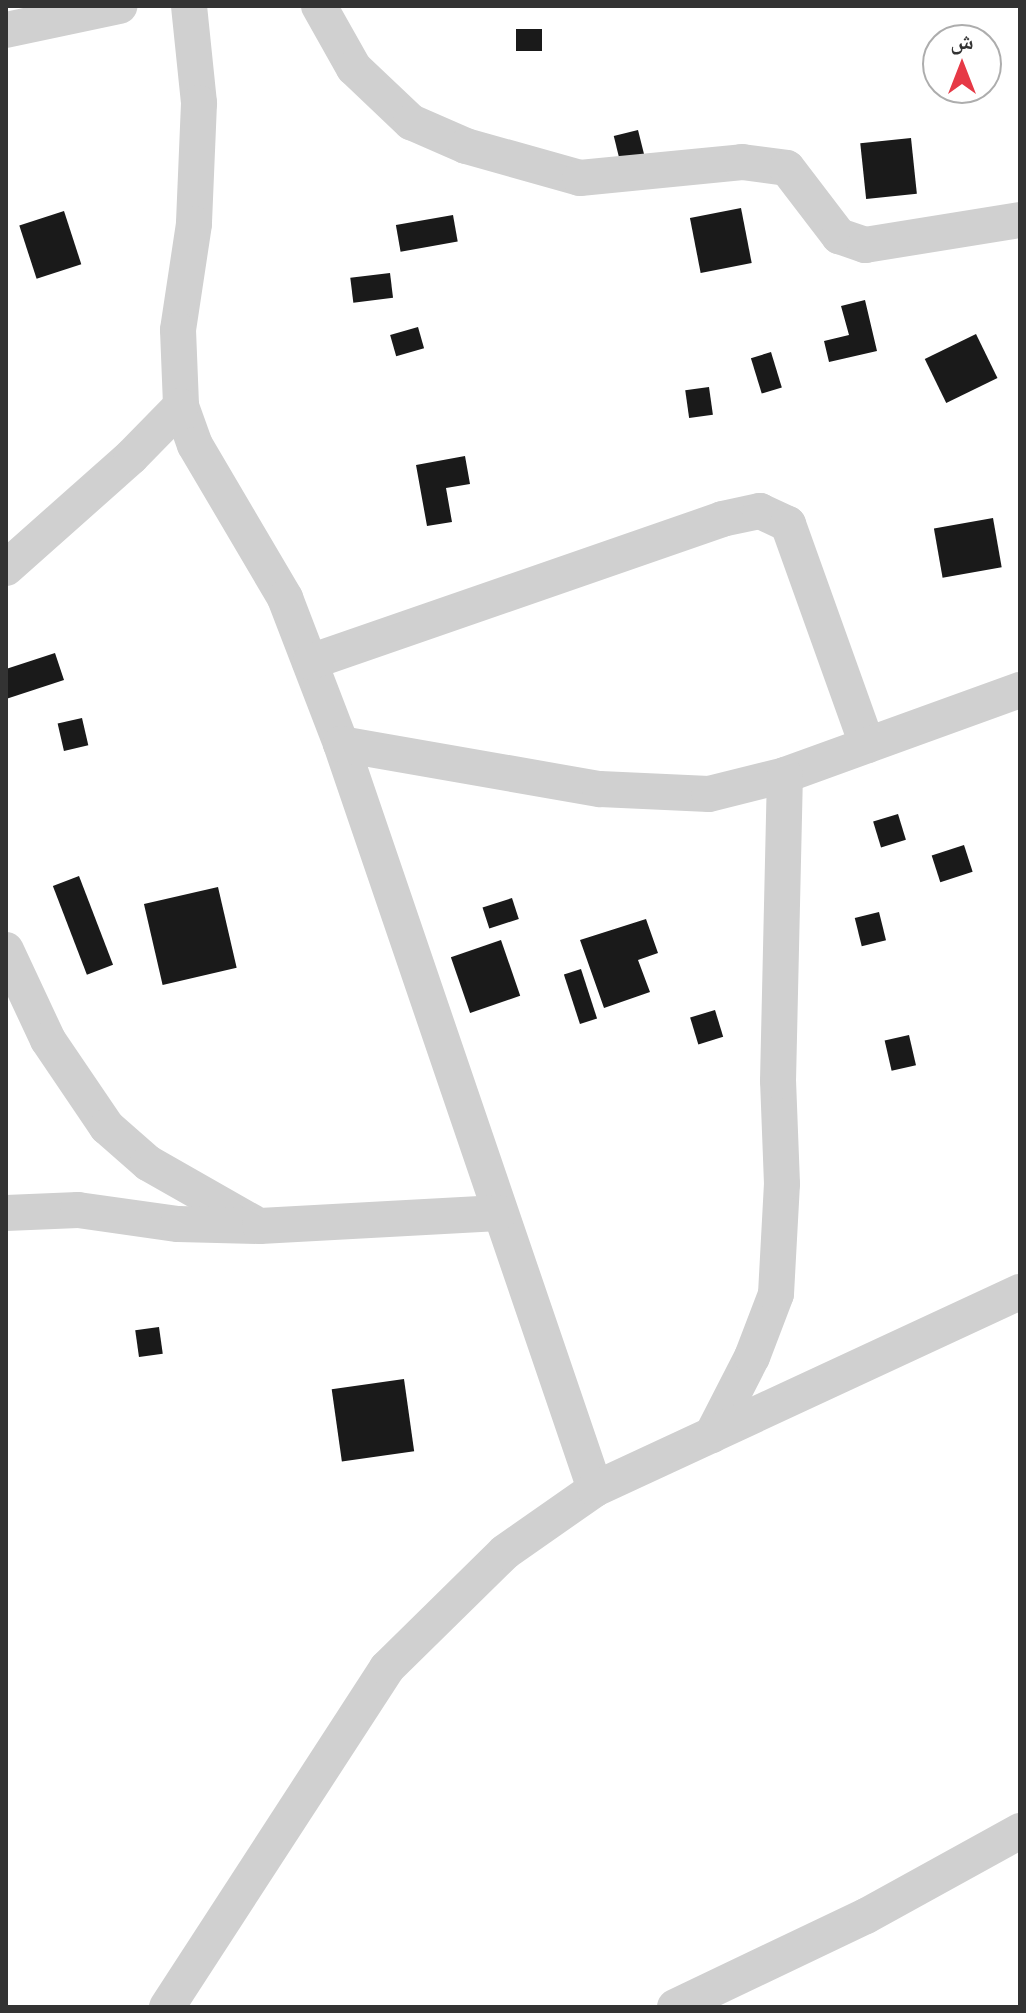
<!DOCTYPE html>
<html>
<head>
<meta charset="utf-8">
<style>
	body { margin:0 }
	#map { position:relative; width:1026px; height:2013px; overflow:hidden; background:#fff; font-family:Poppins,"Noto Naskh Arabic",sans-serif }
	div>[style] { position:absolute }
	.building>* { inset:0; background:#1a1a1a; transform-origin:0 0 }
	.minor>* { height:36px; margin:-18px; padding:0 18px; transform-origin:18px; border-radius:18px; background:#d0d0d0 }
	span { translate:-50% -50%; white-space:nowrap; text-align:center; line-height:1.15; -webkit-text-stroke:8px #fff; paint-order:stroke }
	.frame { position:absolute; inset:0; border:8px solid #333; pointer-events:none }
	.north { position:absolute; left:922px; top:24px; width:80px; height:80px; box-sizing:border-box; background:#fff; border:2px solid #adadad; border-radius:50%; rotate:0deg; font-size:22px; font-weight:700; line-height:32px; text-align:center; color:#333 }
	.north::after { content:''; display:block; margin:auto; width:28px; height:36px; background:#e63946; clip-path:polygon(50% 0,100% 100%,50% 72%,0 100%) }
</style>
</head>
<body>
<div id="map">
	<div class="building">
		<div style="left:516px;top:29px;width:26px;height:22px"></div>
		<div style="left:638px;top:130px;width:30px;height:25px;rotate:76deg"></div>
		<div style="left:911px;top:138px;width:56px;height:51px;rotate:84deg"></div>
		<div style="left:741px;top:208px;width:56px;height:52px;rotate:79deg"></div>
		<div style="left:64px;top:211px;width:56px;height:47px;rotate:72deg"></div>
		<div style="left:453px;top:215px;width:27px;height:58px;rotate:80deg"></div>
		<div style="left:390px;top:273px;width:25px;height:40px;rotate:83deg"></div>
		<div style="clip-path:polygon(865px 300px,877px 351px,829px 362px,824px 341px,849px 335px,841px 306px)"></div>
		<div style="left:418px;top:327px;width:22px;height:29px;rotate:74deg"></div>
		<div style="left:976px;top:334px;width:49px;height:57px;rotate:64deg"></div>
		<div style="left:771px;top:352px;width:37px;height:21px;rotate:73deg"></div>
		<div style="left:709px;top:387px;width:28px;height:24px;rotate:82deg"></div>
		<div style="clip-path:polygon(465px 456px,470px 484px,446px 488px,452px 522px,427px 526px,416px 465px)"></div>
		<div style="left:993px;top:518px;width:50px;height:60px;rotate:80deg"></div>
		<div style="clip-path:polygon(55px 653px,64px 680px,6px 699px,6px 669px)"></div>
		<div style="left:82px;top:718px;width:28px;height:25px;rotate:77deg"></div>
		<div style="left:898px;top:814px;width:27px;height:26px;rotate:73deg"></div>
		<div style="left:964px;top:845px;width:28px;height:34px;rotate:72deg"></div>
		<div style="left:79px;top:876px;width:95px;height:28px;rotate:69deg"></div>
		<div style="left:218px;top:887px;width:83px;height:76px;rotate:77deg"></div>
		<div style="left:512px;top:898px;width:22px;height:31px;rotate:72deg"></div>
		<div style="left:879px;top:912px;width:29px;height:25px;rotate:76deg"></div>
		<div style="clip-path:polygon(646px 919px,658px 953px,638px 960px,650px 992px,604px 1008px,580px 940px)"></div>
		<div style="left:501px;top:940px;width:59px;height:53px;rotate:71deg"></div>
		<div style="left:581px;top:969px;width:52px;height:18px;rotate:72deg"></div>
		<div style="left:715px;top:1010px;width:28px;height:26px;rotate:73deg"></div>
		<div style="left:909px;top:1035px;width:31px;height:25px;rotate:77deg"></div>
		<div style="left:159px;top:1327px;width:27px;height:24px;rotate:82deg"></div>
		<div style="left:404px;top:1379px;width:73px;height:73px;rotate:82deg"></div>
	</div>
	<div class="minor">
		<div style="left:189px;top:6px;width:98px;rotate:84.1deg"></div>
		<div style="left:199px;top:103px;width:121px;rotate:92.4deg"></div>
		<div style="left:194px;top:224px;width:107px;rotate:98.6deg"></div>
		<div style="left:178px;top:330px;width:76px;rotate:87.7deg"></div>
		<div style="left:181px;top:406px;width:41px;rotate:70.3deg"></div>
		<div style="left:195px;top:445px;width:178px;rotate:59.5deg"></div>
		<div style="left:285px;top:598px;width:156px;rotate:69deg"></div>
		<div style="left:341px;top:744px;width:787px;rotate:71.17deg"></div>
		<div style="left:319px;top:6px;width:71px;rotate:60.6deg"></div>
		<div style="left:354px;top:68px;width:79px;rotate:43.5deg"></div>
		<div style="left:411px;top:122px;width:60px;rotate:23.6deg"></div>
		<div style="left:466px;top:146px;width:118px;rotate:15.7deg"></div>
		<div style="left:580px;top:178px;width:163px;rotate:-5.6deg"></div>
		<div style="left:742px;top:162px;width:45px;rotate:7.6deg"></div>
		<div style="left:787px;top:168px;width:86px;rotate:52.6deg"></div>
		<div style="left:839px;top:236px;width:28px;rotate:19deg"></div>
		<div style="left:865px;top:245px;width:157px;rotate:-9.2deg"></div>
		<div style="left:6px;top:30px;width:116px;rotate:-12deg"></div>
		<div style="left:6px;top:568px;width:167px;rotate:-41.6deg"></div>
		<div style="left:131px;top:457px;width:71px;rotate:-45.6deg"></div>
		<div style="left:310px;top:662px;width:436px;rotate:-19.1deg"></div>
		<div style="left:722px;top:519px;width:39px;rotate:-12deg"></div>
		<div style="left:760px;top:511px;width:31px;rotate:25deg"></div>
		<div style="left:788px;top:524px;width:235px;rotate:70.3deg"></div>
		<div style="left:341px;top:744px;width:263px;rotate:9.9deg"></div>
		<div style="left:600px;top:789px;width:109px;rotate:2.6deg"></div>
		<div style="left:709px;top:794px;width:78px;rotate:-14deg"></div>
		<div style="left:785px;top:775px;width:250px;rotate:-19.9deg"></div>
		<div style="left:6px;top:950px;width:99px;rotate:65deg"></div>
		<div style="left:48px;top:1040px;width:105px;rotate:55.9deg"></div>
		<div style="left:107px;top:1127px;width:55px;rotate:41.3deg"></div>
		<div style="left:148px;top:1163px;width:120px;rotate:29.6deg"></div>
		<div style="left:6px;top:1213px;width:72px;rotate:-2.4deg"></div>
		<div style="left:78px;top:1210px;width:101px;rotate:8deg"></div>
		<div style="left:178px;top:1224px;width:82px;rotate:1.4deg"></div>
		<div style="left:260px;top:1226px;width:239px;rotate:-3.1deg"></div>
		<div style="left:712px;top:1435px;width:88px;rotate:-62.9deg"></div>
		<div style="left:752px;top:1357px;width:67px;rotate:-69.1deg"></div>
		<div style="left:776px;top:1294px;width:110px;rotate:-86.9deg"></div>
		<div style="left:782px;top:1184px;width:103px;rotate:-92.2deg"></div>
		<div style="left:778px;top:1081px;width:306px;rotate:-88.7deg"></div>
		<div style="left:167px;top:2007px;width:404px;rotate:-57deg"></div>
		<div style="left:387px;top:1668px;width:165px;rotate:-44.5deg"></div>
		<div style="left:505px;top:1552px;width:110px;rotate:-35deg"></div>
		<div style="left:595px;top:1489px;width:468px;rotate:-24.9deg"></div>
		<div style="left:675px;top:2007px;width:212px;rotate:-25.5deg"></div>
		<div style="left:866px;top:1916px;width:176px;rotate:-28.9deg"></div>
	</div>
	<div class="frame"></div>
	<div class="north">ش</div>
</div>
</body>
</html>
